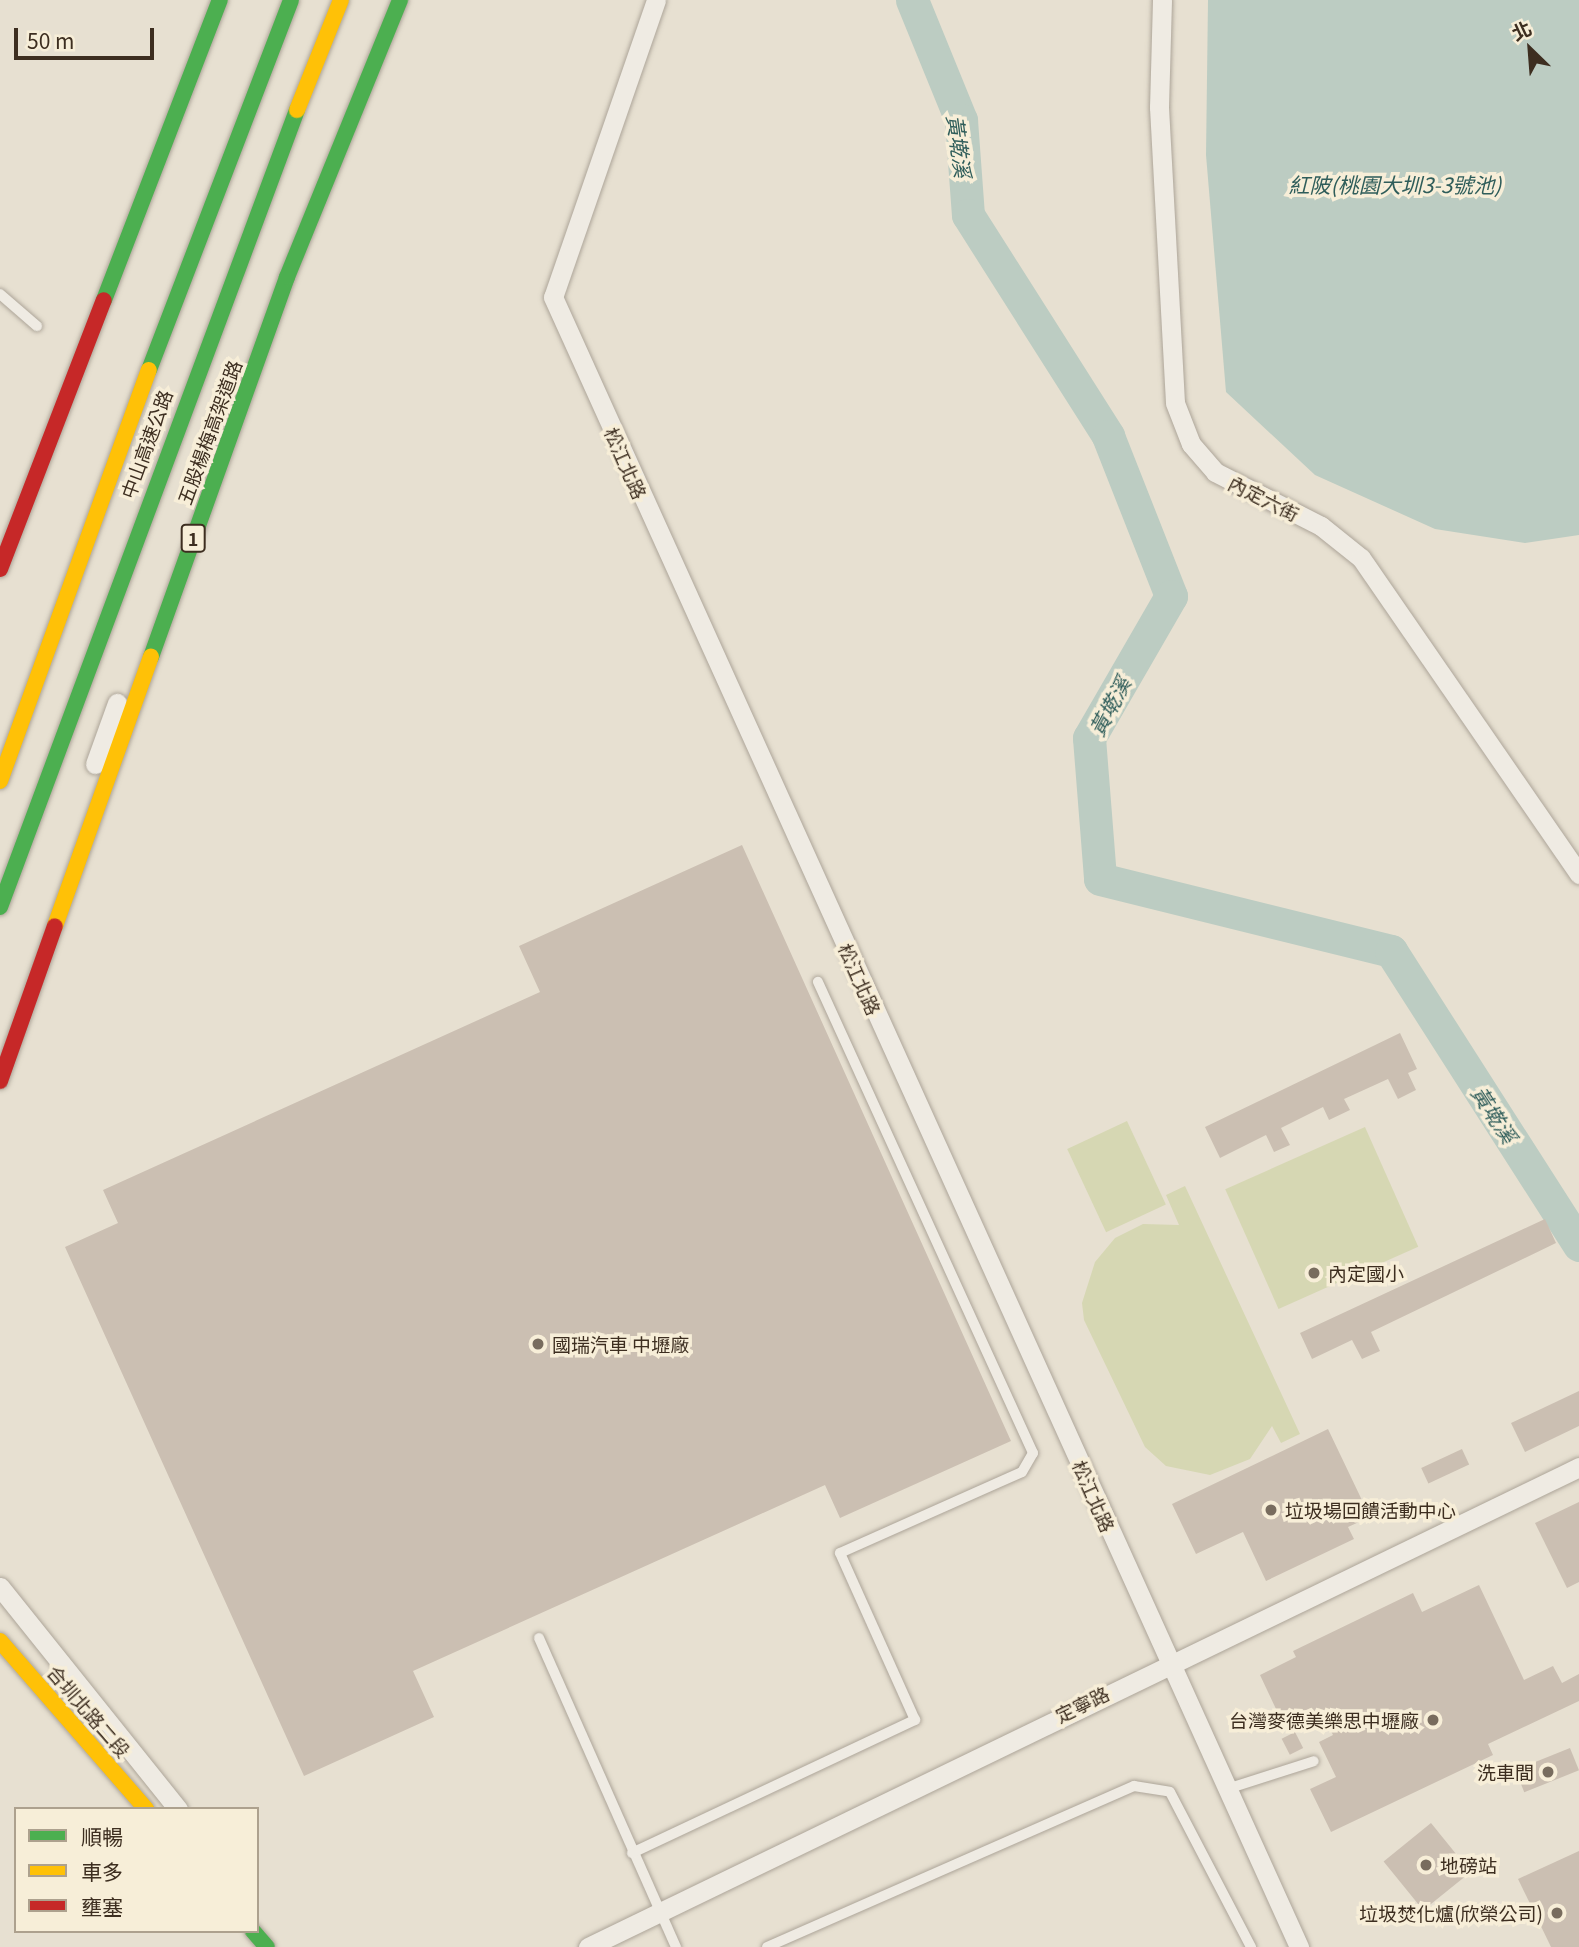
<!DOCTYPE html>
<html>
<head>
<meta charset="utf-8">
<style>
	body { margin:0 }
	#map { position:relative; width:1579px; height:1947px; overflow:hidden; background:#e7e0d1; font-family:Georgia,"Noto Sans TC",serif }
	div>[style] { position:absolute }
	.green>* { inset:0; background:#d6d7b3; transform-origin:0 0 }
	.water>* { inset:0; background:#bcccc2 }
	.river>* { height:33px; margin:-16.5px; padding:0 16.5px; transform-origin:16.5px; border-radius:16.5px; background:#bcccc2 }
	.building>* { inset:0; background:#cbbfb2; transform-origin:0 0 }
	.roads { filter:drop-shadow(0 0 2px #ada599) drop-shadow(0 0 2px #ada599) }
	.lane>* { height:10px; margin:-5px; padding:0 5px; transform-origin:5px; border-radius:5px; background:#efebe3 }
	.street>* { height:19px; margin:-9.5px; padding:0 9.5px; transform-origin:9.5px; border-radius:9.5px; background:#efebe3 }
	.fast>* { height:16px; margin:-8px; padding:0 8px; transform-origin:8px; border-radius:8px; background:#4caf50 }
	.slow>* { height:16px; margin:-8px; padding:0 8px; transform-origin:8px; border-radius:8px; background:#ffc107 }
	.jam>* { height:16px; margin:-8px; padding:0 8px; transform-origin:8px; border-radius:8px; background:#c62828 }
	.dots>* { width:19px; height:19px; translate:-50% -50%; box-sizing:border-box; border:4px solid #f7eed8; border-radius:50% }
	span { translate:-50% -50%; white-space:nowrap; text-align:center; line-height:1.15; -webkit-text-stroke:7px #f7eed8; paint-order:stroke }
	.shield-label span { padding:2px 5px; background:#f7eed8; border:2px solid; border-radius:5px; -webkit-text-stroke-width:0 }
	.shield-label { font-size:18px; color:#3d2e20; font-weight:700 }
	.street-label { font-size:19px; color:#3d2e20 }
	.poi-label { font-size:19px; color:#3d2e20 }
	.left { translate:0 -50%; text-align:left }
	.right { translate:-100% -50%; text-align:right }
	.water-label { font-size:21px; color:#2f5d5a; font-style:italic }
	.legend { position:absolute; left:14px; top:1807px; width:245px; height:126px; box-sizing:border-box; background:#f7eed8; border:2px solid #ada18e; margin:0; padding:9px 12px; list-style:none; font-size:21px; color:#3d2e20 }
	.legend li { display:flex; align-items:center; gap:14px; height:35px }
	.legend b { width:35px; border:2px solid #ada18e }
	.north { position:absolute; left:1495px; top:14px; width:70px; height:70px; -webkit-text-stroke:5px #f7eed8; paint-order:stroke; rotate:335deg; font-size:19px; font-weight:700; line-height:28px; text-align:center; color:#3d2e20 }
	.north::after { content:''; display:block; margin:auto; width:24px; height:32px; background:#3d2e20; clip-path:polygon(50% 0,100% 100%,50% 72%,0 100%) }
	.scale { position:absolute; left:14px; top:28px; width:140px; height:32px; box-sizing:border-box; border:4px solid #3d2e20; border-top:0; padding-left:9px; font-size:21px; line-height:24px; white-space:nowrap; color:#3d2e20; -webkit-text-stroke:5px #f7eed8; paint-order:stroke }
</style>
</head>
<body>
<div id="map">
	<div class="green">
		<div style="left:1127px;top:1121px;width:92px;height:66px;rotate:65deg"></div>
		<div style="left:1365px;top:1127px;width:131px;height:153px;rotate:66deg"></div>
		<div style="clip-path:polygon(1185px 1186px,1300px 1434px,1281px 1443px,1272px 1426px,1250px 1459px,1210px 1475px,1166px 1466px,1145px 1447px,1084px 1320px,1082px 1303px,1095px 1262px,1115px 1238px,1143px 1224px,1179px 1225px,1166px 1195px)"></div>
	</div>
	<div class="water">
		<div style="clip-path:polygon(1208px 0,1579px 0,1579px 535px,1525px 543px,1435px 529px,1315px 475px,1226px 392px,1206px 155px)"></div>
	</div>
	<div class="river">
		<div style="left:912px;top:0;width:130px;rotate:67.8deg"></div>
		<div style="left:961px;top:120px;width:95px;rotate:85.8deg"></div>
		<div style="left:968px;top:215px;width:262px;rotate:57.6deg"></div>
		<div style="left:1108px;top:436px;width:172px;rotate:68.5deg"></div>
		<div style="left:1171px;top:596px;width:164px;rotate:120deg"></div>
		<div style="left:1089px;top:738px;width:141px;rotate:85.5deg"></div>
		<div style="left:1100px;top:879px;width:300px;rotate:13.9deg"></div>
		<div style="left:1391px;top:951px;width:349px;rotate:57.4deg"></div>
	</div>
	<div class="building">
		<div style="clip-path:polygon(742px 845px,1011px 1441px,840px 1518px,825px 1485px,413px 1671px,434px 1717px,304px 1776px,65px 1247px,118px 1223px,103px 1190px,540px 992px,519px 946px)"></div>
		<div style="clip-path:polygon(1400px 1033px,1417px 1069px,1408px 1073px,1416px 1090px,1398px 1099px,1388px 1079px,1344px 1099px,1350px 1110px,1329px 1120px,1323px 1107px,1281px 1128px,1290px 1145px,1274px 1152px,1266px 1135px,1220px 1158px,1205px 1127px)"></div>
		<div style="clip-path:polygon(1545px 1219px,1556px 1243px,1371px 1332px,1380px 1351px,1362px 1359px,1352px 1340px,1312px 1359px,1300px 1333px)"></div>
		<div style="clip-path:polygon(1579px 1391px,1579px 1426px,1525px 1452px,1511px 1423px)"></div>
		<div style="clip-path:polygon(1328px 1429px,1370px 1517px,1348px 1527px,1354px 1539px,1266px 1581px,1243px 1532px,1196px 1554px,1172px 1504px)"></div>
		<div style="left:1462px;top:1449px;width:17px;height:45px;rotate:65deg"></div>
		<div style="clip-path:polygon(1579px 1502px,1579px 1582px,1567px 1588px,1535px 1523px)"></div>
		<div style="clip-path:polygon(1479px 1585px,1524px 1680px,1553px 1666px,1562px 1683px,1579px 1674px,1579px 1701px,1488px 1744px,1493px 1755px,1331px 1832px,1310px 1789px,1336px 1777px,1319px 1742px,1333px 1735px,1320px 1709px,1284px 1726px,1260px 1675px,1296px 1657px,1293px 1651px,1413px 1593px,1422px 1612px)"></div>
		<div style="left:1295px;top:1732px;width:18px;height:15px;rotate:63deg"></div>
		<div style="left:1570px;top:1748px;width:24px;height:59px;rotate:68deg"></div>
		<div style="left:1431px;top:1823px;width:63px;height:61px;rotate:51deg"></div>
		<div style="clip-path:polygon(1579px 1851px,1579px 1947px,1551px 1947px,1518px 1879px)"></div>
	</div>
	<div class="roads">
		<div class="lane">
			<div style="left:0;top:294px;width:49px;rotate:40.9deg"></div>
			<div style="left:539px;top:1638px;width:338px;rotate:66.1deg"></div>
			<div style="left:1227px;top:1789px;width:91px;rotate:-17.8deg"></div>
			<div style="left:632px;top:1853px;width:313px;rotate:-25.2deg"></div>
			<div style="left:915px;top:1720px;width:183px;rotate:-114.2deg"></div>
			<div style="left:840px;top:1553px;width:199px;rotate:-24deg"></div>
			<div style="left:1022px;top:1472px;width:22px;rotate:-60deg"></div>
			<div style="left:1033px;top:1453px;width:518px;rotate:-114.54deg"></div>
			<div style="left:767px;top:1947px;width:401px;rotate:-23.7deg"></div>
			<div style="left:1134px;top:1786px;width:36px;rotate:9deg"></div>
			<div style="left:1170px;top:1792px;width:175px;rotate:62.4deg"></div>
		</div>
		<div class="street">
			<div style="left:656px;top:0;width:314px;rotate:109.1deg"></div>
			<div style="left:553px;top:297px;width:1811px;rotate:65.67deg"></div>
			<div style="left:1162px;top:0;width:107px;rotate:91.6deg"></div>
			<div style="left:1159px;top:107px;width:296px;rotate:86.9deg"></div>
			<div style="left:1175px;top:403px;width:44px;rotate:68.7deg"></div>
			<div style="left:1191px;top:444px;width:37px;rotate:49deg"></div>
			<div style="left:1215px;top:472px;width:119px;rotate:27deg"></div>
			<div style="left:1321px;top:526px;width:51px;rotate:38.7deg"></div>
			<div style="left:1361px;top:558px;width:384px;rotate:55.4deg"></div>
			<div style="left:95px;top:764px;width:65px;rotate:-70.2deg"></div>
			<div style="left:0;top:1587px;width:285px;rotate:51.3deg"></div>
			<div style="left:588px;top:1947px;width:1101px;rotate:-25.84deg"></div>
		</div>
		<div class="fast">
			<div style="left:104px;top:300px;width:322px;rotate:-68.9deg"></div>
			<div style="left:149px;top:370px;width:396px;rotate:-69deg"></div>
			<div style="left:151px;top:657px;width:404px;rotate:-70.3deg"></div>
			<div style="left:287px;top:277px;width:299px;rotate:-67.8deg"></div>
			<div style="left:0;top:907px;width:851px;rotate:-69.56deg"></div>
			<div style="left:253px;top:1931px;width:21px;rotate:49deg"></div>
		</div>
		<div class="slow">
			<div style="left:297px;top:110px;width:118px;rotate:-68.2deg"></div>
			<div style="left:0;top:781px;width:437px;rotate:-70.1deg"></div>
			<div style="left:55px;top:926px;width:286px;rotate:-70.4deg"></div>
			<div style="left:0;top:1641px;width:223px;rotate:49deg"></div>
		</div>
		<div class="jam">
			<div style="left:0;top:569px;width:288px;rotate:-68.9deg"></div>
			<div style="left:0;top:1081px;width:164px;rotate:-70.5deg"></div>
		</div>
	</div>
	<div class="dots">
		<div style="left:1314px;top:1273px;background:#786c5e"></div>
		<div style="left:538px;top:1344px;background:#786c5e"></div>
		<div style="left:1271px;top:1510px;background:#786c5e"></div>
		<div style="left:1433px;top:1720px;background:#786c5e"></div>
		<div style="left:1548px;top:1772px;background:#786c5e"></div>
		<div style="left:1426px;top:1865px;background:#786c5e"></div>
		<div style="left:1557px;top:1913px;background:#786c5e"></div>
	</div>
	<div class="shield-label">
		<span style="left:193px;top:538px">1</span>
	</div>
	<div class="street-label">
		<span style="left:209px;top:432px;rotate:-70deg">五股楊梅高架道路</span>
		<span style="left:146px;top:444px;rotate:-70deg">中山高速公路</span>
		<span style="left:626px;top:463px;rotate:66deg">松江北路</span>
		<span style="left:1264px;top:498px;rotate:27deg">內定六街</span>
		<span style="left:860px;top:979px;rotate:66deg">松江北路</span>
		<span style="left:1094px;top:1496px;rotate:66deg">松江北路</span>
		<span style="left:1082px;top:1704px;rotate:-26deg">定寧路</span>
		<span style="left:89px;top:1711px;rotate:49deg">合圳北路二段</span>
	</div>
	<div class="poi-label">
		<span class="left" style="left:1328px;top:1273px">內定國小</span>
		<span class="left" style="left:552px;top:1344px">國瑞汽車 中壢廠</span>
		<span class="left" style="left:1285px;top:1510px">垃圾場回饋活動中心</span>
		<span class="right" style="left:1419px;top:1720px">台灣麥德美樂思中壢廠</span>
		<span class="right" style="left:1534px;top:1772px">洗車間</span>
		<span class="left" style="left:1440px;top:1865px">地磅站</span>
		<span class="right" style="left:1543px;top:1913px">垃圾焚化爐(欣榮公司)</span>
	</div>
	<div class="water-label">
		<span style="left:960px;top:146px;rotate:82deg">黃墘溪</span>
		<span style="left:1395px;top:184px">紅陂(桃園大圳3-3號池)</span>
		<span style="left:1109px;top:706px;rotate:-62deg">黃墘溪</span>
		<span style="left:1495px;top:1114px;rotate:57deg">黃墘溪</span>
	</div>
	<ul class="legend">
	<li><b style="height:9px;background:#4caf50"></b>順暢</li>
	<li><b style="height:9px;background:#ffc107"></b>車多</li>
	<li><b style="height:9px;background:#c62828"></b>壅塞</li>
	</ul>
	<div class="north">北</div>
	<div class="scale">50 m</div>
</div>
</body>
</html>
